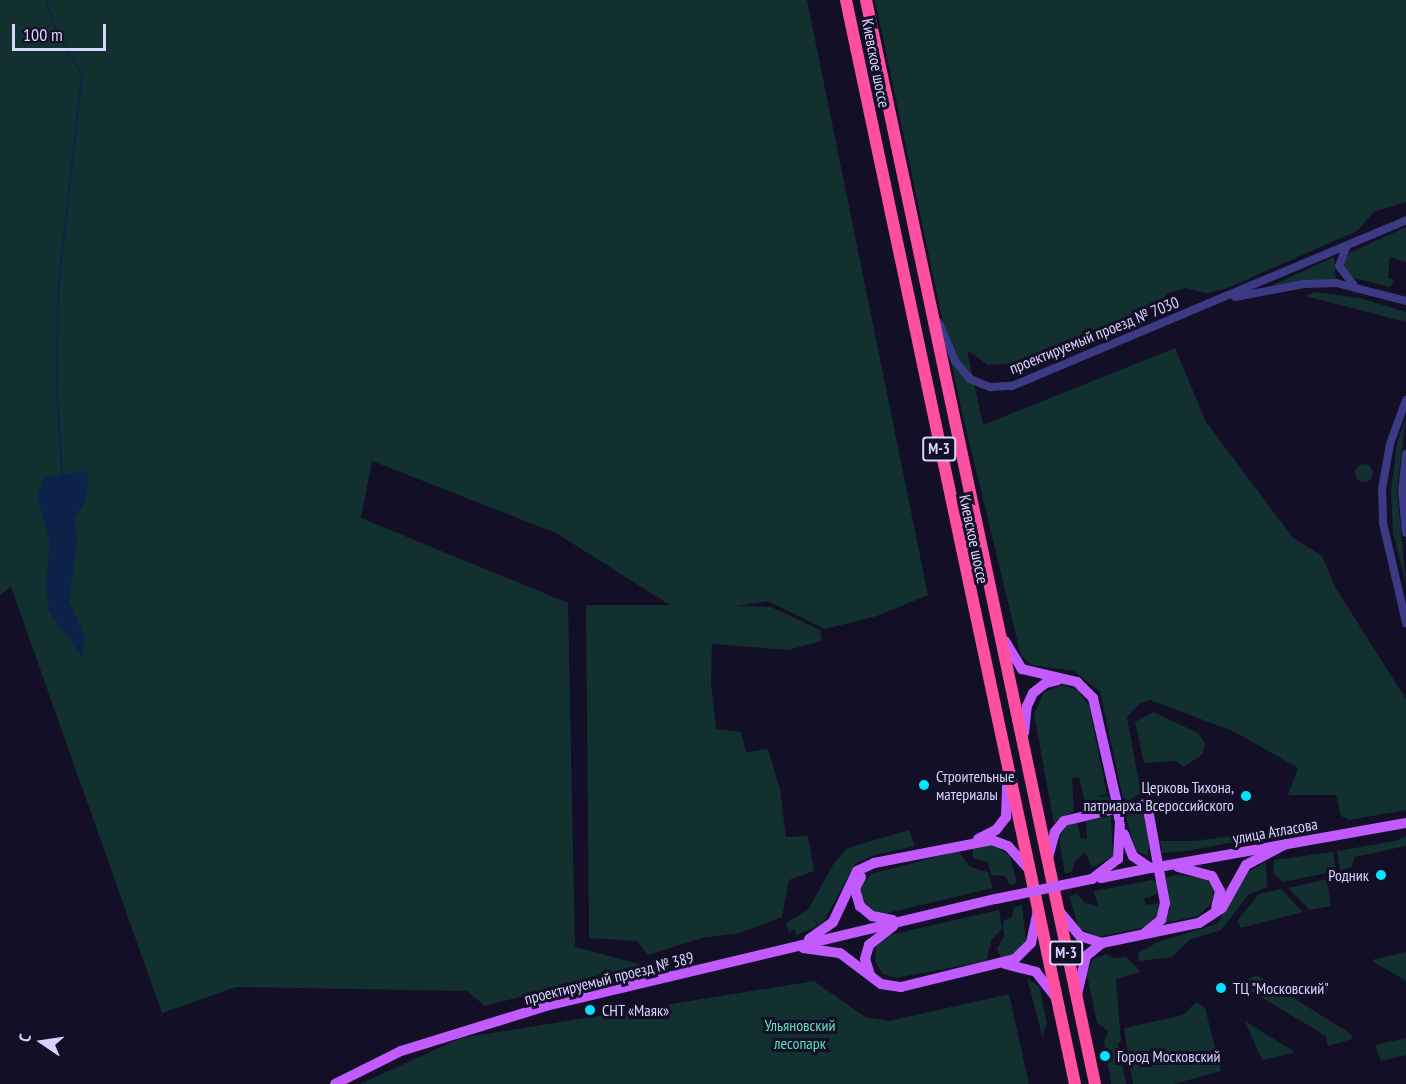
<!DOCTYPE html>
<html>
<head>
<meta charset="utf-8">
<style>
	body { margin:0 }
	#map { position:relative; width:1406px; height:1084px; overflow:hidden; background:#130f26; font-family:"PT Sans Narrow",sans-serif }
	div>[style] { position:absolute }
	.green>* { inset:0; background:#12302f }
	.round { border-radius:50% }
	.water>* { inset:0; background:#0c2248 }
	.stream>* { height:2px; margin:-1px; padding:0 1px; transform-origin:1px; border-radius:1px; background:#0c2248 }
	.minor>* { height:8px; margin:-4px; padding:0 4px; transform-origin:4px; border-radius:4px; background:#3d3a85 }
	.major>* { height:10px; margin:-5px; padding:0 5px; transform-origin:5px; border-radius:5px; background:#c25bff }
	.highway>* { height:12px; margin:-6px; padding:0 6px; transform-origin:6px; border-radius:6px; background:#ff4fa3 }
	.major-bridge>* { height:10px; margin:-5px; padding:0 5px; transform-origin:5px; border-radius:5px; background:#c25bff }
	.dots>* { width:16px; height:16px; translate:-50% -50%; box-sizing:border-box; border:3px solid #130f26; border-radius:50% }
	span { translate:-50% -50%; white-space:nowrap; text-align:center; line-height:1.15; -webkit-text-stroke:6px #130f26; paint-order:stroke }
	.shield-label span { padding:2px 4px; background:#130f26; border:2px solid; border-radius:4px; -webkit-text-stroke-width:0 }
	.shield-label { font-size:15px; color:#d9d4ff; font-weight:700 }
	.street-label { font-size:16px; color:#d9d4ff }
	.poi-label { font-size:16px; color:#d9d4ff }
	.left { translate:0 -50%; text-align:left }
	.right { translate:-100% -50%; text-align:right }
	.park-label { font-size:16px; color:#5fe0c0 }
	.north { position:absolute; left:12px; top:1012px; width:60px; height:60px; -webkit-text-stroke:4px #130f26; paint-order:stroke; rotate:283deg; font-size:16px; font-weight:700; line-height:24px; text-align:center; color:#d9d4ff }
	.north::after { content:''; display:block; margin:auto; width:21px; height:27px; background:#d9d4ff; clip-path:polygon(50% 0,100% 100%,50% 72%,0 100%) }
	.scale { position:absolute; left:12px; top:24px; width:94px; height:27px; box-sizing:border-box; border:3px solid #d9d4ff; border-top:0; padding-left:8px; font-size:18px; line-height:21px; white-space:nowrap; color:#d9d4ff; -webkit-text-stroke:4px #130f26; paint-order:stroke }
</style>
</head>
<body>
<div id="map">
	<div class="green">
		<div style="clip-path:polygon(0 0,807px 0,928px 595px,877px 616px,825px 629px,768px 601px,736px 606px,771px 607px,820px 630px,822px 641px,788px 650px,712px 644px,711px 684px,716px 729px,741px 732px,746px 752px,768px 749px,780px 790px,786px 837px,808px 836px,814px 871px,789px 880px,782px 917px,740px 933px,702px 938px,648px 955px,637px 941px,589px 938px,586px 605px,670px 605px,556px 533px,372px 461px,361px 518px,568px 603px,575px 947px,643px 965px,485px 1006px,467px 991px,236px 987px,162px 1013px,11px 587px,0 595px)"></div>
		<div style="clip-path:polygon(875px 0,1406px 0,1406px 202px,1374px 212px,1357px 231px,1225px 289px,1206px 293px,1186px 288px,1169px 293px,1152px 308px,1057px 353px,1019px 363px,988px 365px,967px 350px,983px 425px,1175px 348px,1206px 422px,1293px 538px,1322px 556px,1335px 587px,1406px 699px,1406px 810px,1349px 820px,1341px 816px,1336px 795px,1288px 795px,1298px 768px,1235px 732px,1150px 700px,1139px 704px,1127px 717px,1141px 793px,1128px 801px,1123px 798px,1100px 692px,1074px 671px,1032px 665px,1021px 656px,961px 408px)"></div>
		<div style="clip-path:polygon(1406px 227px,1406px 262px,1390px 257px,1388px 278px,1394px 280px,1390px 287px,1350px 277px,1343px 263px,1349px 253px)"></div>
		<div style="clip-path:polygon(1334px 257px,1336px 280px,1266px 288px)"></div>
		<div style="clip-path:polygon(1314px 292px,1360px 298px,1406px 312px,1406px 322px,1305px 296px)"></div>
		<div style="clip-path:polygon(1406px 416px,1397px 490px,1406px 584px,1393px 533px,1391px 490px,1397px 444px)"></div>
		<div class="round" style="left:1355px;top:464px;width:18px;height:18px"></div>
		<div style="clip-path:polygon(1063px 685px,1078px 690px,1089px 706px,1107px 794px,1094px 797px,1108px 796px,1109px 800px,1095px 808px,1086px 807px,1079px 777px,1072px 778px,1074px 811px,1054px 823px,1034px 714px,1044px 692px)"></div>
		<div style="clip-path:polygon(1153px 712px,1198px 733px,1205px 743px,1203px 754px,1184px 767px,1176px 761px,1144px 763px,1135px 722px)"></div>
		<div style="clip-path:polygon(1142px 811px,1149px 839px,1148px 856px,1136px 851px,1126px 818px,1130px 812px)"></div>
		<div style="clip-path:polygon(1111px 816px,1113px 856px,1092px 868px,1085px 852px,1074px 862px,1072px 872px,1065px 874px,1059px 839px,1066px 826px,1077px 822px,1081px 839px,1087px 838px,1086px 821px)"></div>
		<div style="clip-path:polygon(909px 830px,915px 846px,871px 856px,855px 864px,824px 921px,819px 925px,811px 916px,818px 926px,796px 935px,794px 929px,789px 933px,786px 923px,808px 910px,834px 863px,848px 848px)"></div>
		<div style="clip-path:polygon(1261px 832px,1262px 837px,1187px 851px,1162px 853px,1160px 841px,1194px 841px)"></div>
		<div style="clip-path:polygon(1406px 836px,1406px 846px,1355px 857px,1352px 867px,1340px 870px,1337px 851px,1395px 841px)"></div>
		<div style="clip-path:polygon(994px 845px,1010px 856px,1017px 883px,1010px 885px,1005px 876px,991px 875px,988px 862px,973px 858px,973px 848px)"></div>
		<div style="clip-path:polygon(958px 851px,970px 867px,988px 872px,993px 888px,883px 914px,874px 912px,861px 899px,860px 888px,871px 874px)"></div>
		<div style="clip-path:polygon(1333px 852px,1336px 871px,1283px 882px,1273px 873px,1274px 860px)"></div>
		<div style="clip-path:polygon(1266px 862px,1267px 887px,1249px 894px,1221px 930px,1189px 940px,1172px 957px,1139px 961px,1138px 953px,1158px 942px,1217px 924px,1248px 872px)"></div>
		<div style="clip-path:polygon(1177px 875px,1206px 878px,1214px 890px,1212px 903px,1198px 916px,1165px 923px,1170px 909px,1166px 877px)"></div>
		<div style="clip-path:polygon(1327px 879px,1331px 906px,1310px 910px,1288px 888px)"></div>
		<div style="clip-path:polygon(1152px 880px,1157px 882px,1157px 894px,1144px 899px,1146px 905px,1160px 903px,1157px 918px,1146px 927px,1098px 937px,1079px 928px,1069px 896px,1077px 894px,1085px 903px,1098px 906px,1094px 891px)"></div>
		<div style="clip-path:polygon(1281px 889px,1303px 912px,1241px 928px,1237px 921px,1259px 894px)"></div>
		<div style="clip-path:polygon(1022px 905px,1026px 941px,1013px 955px,1001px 958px,997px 949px,1004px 936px,1003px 921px,1012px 917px,1014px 907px)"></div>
		<div style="clip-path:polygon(999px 910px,1002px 929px,992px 939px,986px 961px,896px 978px,883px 974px,875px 962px,876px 946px,890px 935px)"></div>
		<div style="clip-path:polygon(1406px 952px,1406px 981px,1372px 961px,1375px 959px)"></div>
		<div style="clip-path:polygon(1106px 954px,1113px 958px,1126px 957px,1141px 972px,1116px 979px,1121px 1041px,1118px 1043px,1126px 1084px,1111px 1084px,1104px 1041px,1108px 1031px,1097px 1023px,1087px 975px,1092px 960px)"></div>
		<div style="clip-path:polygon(1257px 975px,1351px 1034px,1352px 1039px,1328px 1046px,1326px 1036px,1244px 987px,1242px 982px)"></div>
		<div style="clip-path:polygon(1027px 978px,1040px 987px,1047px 1025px,1043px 1033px,1044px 1043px)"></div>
		<div style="clip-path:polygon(814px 981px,865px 1017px,889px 1021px,1009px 994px,1029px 1084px,360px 1084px,461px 1038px)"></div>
		<div style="clip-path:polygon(1196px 1002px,1205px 1008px,1221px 1071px,1174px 1084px,1133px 1084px,1124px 1028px,1183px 1015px)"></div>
		<div style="clip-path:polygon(1245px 1021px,1293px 1051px,1293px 1053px,1262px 1060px)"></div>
		<div style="clip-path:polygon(1406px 1038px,1406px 1055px,1381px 1061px,1375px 1045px)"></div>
	</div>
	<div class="water">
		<div style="clip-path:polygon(86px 471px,89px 479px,84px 504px,74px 520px,77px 541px,69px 601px,85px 638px,82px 657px,49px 611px,46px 585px,50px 542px,37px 495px,44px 477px)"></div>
	</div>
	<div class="stream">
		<div style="left:46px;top:0;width:38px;rotate:72deg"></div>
		<div style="left:58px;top:36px;width:45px;rotate:57.7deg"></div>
		<div style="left:82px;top:74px;width:217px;rotate:96.3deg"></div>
		<div style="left:58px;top:290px;width:102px;rotate:90.6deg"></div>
		<div style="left:57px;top:392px;width:82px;rotate:86.5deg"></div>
	</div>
	<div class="minor">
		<div style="left:1346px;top:248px;width:19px;rotate:111deg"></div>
		<div style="left:1339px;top:266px;width:23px;rotate:52deg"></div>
		<div style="left:1235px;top:297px;width:70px;rotate:-10.7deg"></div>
		<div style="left:1304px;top:284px;width:32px;rotate:-2deg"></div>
		<div style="left:1336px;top:283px;width:72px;rotate:14.4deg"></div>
		<div style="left:939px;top:323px;width:41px;rotate:67.2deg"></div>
		<div style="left:955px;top:361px;width:23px;rotate:50deg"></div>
		<div style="left:970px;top:379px;width:22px;rotate:22deg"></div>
		<div style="left:990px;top:387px;width:22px;rotate:-3deg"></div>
		<div style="left:1012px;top:386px;width:428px;rotate:-22.8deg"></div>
		<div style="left:1406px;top:400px;width:47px;rotate:110deg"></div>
		<div style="left:1390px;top:444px;width:46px;rotate:100.1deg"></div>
		<div style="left:1382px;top:489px;width:34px;rotate:88deg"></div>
		<div style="left:1383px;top:523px;width:103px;rotate:77deg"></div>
		<div style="left:1406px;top:454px;width:36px;rotate:96deg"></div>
		<div style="left:1402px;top:490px;width:43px;rotate:84.7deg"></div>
	</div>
	<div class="major">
		<div style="left:1005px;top:641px;width:33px;rotate:59deg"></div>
		<div style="left:1022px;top:669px;width:57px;rotate:13.3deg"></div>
		<div style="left:1077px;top:682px;width:23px;rotate:45deg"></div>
		<div style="left:1093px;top:698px;width:104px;rotate:77.2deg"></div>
		<div style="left:1024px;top:733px;width:27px;rotate:-84deg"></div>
		<div style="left:1027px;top:706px;width:14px;rotate:-65deg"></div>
		<div style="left:1033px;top:693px;width:16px;rotate:-38deg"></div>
		<div style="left:1046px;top:683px;width:12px;rotate:-14deg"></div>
		<div style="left:1124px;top:808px;width:23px;rotate:-10deg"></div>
		<div style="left:1147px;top:804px;width:101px;rotate:79.7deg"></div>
		<div style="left:1165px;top:903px;width:17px;rotate:103deg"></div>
		<div style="left:1161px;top:920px;width:21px;rotate:141deg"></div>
		<div style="left:1124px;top:834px;width:24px;rotate:68deg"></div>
		<div style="left:1133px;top:856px;width:21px;rotate:35deg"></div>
		<div style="left:978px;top:839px;width:20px;rotate:-27deg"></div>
		<div style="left:996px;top:830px;width:16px;rotate:-52deg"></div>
		<div style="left:1006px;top:817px;width:37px;rotate:-88deg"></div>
		<div style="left:1048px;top:858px;width:27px;rotate:-75deg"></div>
		<div style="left:1055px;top:832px;width:14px;rotate:-51deg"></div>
		<div style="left:1064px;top:821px;width:47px;rotate:-13.4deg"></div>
		<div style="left:1164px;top:866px;width:246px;rotate:-10.1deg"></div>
		<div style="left:1178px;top:867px;width:35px;rotate:15deg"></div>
		<div style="left:1212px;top:876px;width:17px;rotate:62deg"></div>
		<div style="left:1220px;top:891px;width:17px;rotate:103deg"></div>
		<div style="left:861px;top:877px;width:13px;rotate:117deg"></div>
		<div style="left:855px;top:889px;width:18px;rotate:74deg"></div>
		<div style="left:860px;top:906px;width:16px;rotate:40deg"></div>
		<div style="left:872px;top:916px;width:21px;rotate:11deg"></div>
		<div style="left:1101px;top:878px;width:50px;rotate:-11.5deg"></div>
		<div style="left:1092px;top:879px;width:33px;rotate:-38deg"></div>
		<div style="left:1118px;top:859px;width:35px;rotate:-87deg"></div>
		<div style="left:1059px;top:911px;width:33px;rotate:50deg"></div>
		<div style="left:1080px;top:936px;width:23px;rotate:18deg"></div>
		<div style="left:1102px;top:943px;width:99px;rotate:-11.7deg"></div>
		<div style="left:1199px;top:923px;width:27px;rotate:-33deg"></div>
		<div style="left:1222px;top:908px;width:49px;rotate:-60.8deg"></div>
		<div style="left:1246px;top:865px;width:45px;rotate:-27.7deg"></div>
		<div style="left:809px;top:939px;width:29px;rotate:-35deg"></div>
		<div style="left:833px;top:922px;width:56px;rotate:-64.8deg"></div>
		<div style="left:857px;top:871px;width:19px;rotate:-25deg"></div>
		<div style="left:874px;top:863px;width:120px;rotate:-11deg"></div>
		<div style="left:992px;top:840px;width:17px;rotate:21deg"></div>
		<div style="left:1008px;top:846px;width:28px;rotate:48deg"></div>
		<div style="left:803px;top:948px;width:37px;rotate:8deg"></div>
		<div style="left:840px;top:953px;width:51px;rotate:37.1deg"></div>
		<div style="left:881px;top:984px;width:20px;rotate:9deg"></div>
		<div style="left:901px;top:987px;width:117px;rotate:-13.8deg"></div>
		<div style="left:1015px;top:959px;width:23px;rotate:-45deg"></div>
		<div style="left:1031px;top:943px;width:33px;rotate:-78deg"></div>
		<div style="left:1005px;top:964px;width:32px;rotate:14deg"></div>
		<div style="left:1036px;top:972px;width:33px;rotate:52deg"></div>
		<div style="left:870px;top:975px;width:17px;rotate:-107deg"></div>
		<div style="left:865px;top:959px;width:15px;rotate:-74deg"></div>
		<div style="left:869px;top:945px;width:31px;rotate:-38deg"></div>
		<div style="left:1077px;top:995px;width:40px;rotate:-77deg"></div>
		<div style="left:1086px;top:956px;width:21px;rotate:-39deg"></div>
		<div style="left:335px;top:1084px;width:74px;rotate:-26.6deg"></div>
		<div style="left:401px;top:1051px;width:152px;rotate:-17.2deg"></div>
		<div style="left:546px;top:1006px;width:463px;rotate:-13.4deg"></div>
	</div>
	<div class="highway">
		<div style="left:846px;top:0;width:1108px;rotate:78.07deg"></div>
		<div style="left:866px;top:0;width:1108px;rotate:78.07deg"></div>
	</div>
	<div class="major-bridge">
		<div style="left:1116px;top:799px;width:20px;rotate:81deg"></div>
		<div style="left:1150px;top:868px;width:14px;rotate:-8deg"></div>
		<div style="left:996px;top:899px;width:98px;rotate:-11.8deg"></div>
	</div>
	<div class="dots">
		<div style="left:924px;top:785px;background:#00e5ff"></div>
		<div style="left:1246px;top:796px;background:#00e5ff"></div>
		<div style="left:1381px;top:875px;background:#00e5ff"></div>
		<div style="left:1221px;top:988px;background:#00e5ff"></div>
		<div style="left:590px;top:1010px;background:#00e5ff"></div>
		<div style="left:1105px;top:1056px;background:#00e5ff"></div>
	</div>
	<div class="shield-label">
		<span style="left:939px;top:449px">М-3</span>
		<span style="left:1066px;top:953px">М-3</span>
	</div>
	<div class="street-label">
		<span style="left:876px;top:63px;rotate:79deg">Киевское шоссе</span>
		<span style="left:1094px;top:335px;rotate:-22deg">проектируемый проезд № 7030</span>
		<span style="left:974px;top:539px;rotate:78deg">Киевское шоссе</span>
		<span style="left:1275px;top:831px;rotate:-10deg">улица Атласова</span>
		<span style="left:609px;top:978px;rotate:-14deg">проектируемый проезд № 389</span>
	</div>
	<div class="poi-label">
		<span class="left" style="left:936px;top:785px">Строительные<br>материалы</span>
		<span class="right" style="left:1234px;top:796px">Церковь Тихона,<br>патриарха Всероссийского</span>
		<span class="right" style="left:1369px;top:875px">Родник</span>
		<span class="left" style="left:1233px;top:988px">ТЦ "Московский"</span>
		<span class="left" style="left:602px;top:1010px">СНТ «Маяк»</span>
		<span class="left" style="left:1117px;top:1056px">Город Московский</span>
	</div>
	<div class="park-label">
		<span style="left:800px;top:1034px">Ульяновский<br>лесопарк</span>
	</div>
	<div class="north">С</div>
	<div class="scale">100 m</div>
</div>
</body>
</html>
